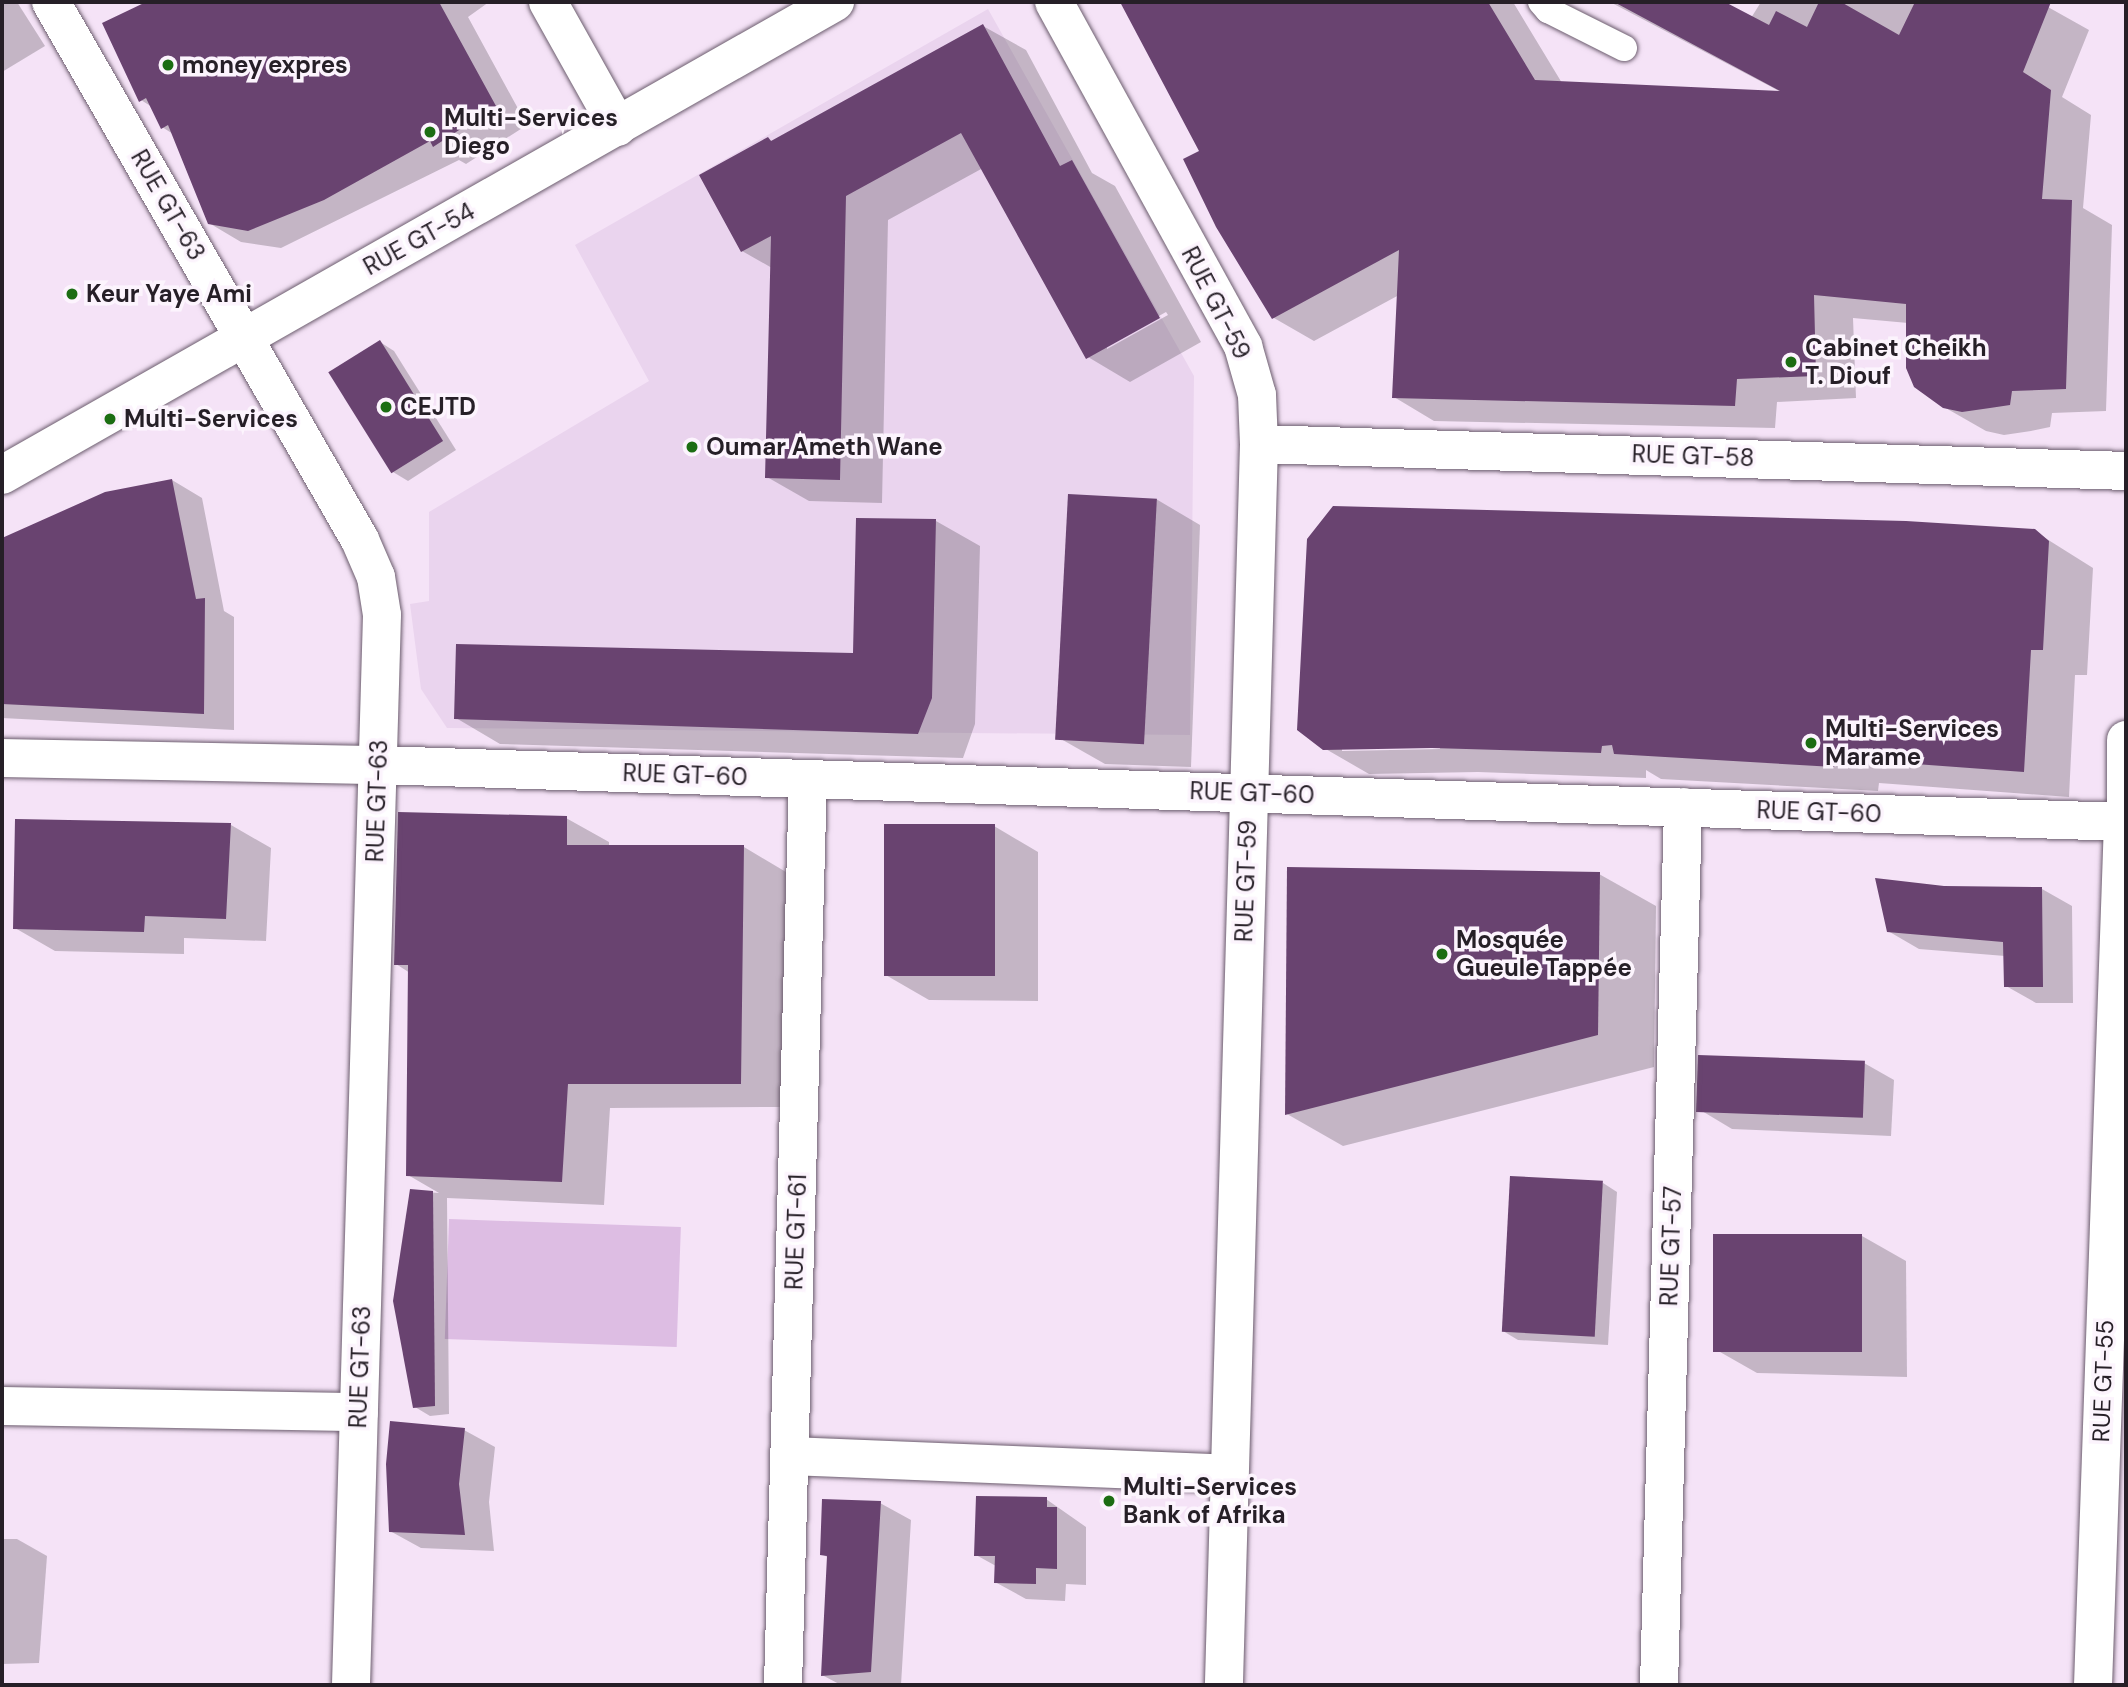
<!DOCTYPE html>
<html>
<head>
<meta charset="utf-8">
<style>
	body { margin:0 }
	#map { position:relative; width:2128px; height:1687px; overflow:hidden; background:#f5e3f7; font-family:"DM Sans",sans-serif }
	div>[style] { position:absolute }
	.built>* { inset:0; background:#ead4ee }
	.green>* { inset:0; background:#ddbde3; transform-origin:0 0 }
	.shadow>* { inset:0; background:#0003 }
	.building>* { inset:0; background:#694370; transform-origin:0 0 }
	.roads { filter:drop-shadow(0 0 2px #6c5d6e) drop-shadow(0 0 2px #6c5d6e) }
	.service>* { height:26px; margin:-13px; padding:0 13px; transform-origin:13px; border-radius:13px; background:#fff }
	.minor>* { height:38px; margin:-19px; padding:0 19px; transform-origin:19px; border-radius:19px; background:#fff }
	.tertiary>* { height:38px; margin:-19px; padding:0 19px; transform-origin:19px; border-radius:19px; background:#fff }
	.dots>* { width:19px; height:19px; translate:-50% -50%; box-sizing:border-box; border:4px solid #fcf4fd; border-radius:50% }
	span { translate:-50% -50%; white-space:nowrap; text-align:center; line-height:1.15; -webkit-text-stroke:7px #fcf4fd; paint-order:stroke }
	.poi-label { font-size:24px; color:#261f27; font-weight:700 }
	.left { translate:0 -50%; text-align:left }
	.street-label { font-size:24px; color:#261f27 }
	.frame { position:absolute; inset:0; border:4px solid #261f27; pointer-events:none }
</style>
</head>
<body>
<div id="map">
	<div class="built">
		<div style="clip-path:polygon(988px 9px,1194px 376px,1190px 735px,447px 728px,421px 689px,410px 604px,429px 601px,429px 512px,649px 381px,575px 245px)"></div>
	</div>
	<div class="green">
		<div style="left:449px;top:1219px;width:232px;height:120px;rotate:2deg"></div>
	</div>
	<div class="shadow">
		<div style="clip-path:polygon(2px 2px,17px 2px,45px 46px,2px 72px)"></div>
		<div style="clip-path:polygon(150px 2px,489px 2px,468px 17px,527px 125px,466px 164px,459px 160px,281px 248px,241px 242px,209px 223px,173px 134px,162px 127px,152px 107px,141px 100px,104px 24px)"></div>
		<div style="clip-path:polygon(1123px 2px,1513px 2px,1562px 83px,1783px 93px,1610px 2px,1721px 2px,1751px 18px,1761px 2px,2039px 2px,2089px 30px,2062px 97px,2091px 115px,2083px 208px,2112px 225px,2106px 411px,2052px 413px,2050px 427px,2031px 431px,2004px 435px,1986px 431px,1944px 407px,1908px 323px,1853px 318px,1856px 398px,1777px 402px,1775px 428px,1434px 421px,1394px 397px,1399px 295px,1314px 341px,1274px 318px,1202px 152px)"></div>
		<div style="clip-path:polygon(evenodd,983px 26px,1026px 50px,1092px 173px,1115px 186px,1201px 342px,1130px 382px,1088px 357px,983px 168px,888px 220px,882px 503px,809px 501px,767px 477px,772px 268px,742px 251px,768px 139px,773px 142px,983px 26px,1166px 312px,1168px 315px,1107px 349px,1107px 345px,1166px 312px)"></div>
		<div style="clip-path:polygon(380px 342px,394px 351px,456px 450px,408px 481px,393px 472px)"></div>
		<div style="clip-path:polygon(172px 480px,202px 498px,224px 611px,234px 617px,234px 730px,2px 718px,2px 607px,14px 606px,2px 576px,2px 540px,106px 494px)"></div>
		<div style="clip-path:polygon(1156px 499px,1200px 525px,1191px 767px,1105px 764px,1061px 739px)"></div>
		<div style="clip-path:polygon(936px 521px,980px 546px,975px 724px,963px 758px,500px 744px,456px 718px,854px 655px)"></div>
		<div style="clip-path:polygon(evenodd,2034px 531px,2093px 568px,2087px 675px,2075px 675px,2069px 797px,1879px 783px,1878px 791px,1661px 779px,1646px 770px,1646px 778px,1478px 772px,1369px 774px,1324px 748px,2034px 531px,1440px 746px,1440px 749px,1342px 751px,1342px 748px,1440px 746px)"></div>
		<div style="clip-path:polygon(566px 818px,609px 842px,609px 847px,744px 847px,786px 872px,783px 1107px,610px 1108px,604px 1205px,447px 1198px,449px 1414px,430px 1416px,415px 1407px,411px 1191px,439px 1193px,408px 1175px,410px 973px,396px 964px)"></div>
		<div style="clip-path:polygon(231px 825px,271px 848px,266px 941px,184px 938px,184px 954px,55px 951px,15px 928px)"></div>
		<div style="clip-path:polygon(994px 826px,1038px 852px,1038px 1001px,929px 1000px,884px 974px)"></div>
		<div style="clip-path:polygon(1599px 874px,1656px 906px,1654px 1067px,1343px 1146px,1287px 1114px)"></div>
		<div style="clip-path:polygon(1944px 888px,2042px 889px,2072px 906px,2073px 1003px,2036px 1003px,2006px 986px,2005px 956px,1919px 949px,1888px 931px)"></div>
		<div style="clip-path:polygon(1864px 1063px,1894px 1080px,1891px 1136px,1732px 1129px,1702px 1111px)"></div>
		<div style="clip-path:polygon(1603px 1183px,1617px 1192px,1608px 1345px,1518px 1340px,1503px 1331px)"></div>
		<div style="clip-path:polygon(1862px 1236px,1906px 1261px,1907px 1377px,1757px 1373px,1713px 1348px)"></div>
		<div style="clip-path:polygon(464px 1430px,495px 1447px,489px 1502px,494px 1551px,421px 1548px,390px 1531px)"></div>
		<div style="clip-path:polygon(1046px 1499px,1086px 1527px,1086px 1585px,1066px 1584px,1065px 1601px,1026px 1599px,995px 1582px,996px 1566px,976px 1555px)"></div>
		<div style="clip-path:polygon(880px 1503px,911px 1520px,901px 1685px,841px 1685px,822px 1675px,829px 1558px,822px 1554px)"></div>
		<div style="clip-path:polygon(2px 1539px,17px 1539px,47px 1556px,39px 1663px,2px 1664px)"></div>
	</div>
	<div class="building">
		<div style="clip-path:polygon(146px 2px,439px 2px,496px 106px,433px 147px,430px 141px,324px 200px,248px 231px,208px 224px,168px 125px,161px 129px,146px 98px,139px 102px,102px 23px)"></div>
		<div style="clip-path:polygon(1120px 2px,1488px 2px,1535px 80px,1780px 91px,1614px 2px,1725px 2px,1769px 25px,1776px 11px,1807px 27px,1819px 2px,1841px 2px,1899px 35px,1915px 2px,2051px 2px,2023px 72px,2051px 90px,2042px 199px,2072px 200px,2066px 389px,2012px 391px,2010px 405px,1990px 408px,1962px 412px,1943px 408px,1914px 387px,1906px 368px,1906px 304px,1814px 295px,1816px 376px,1737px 379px,1735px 406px,1392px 398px,1399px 250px,1272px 319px,1216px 227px,1183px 159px,1199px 151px)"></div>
		<div style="clip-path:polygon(983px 24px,1060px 166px,1072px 160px,1160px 318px,1086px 359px,961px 133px,846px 196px,840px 480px,765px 478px,771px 236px,741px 252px,699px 175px,768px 137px,771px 141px)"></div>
		<div style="left:380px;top:340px;width:119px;height:61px;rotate:58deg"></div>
		<div style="clip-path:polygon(172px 479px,196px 599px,205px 598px,204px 714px,2px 704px,2px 538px,105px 492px)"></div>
		<div style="left:1068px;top:494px;width:89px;height:246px;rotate:3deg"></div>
		<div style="clip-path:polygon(1333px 506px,1906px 521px,2035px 529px,2049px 541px,2043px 650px,2031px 650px,2024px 772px,1834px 758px,1834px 767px,1614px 754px,1612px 745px,1602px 746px,1601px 753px,1432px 748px,1323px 750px,1297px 730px,1307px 539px)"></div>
		<div style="clip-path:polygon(856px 518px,936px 519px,932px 698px,918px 734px,454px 719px,456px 644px,853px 653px)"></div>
		<div style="clip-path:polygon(398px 812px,567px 816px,567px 845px,744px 845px,741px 1084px,568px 1084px,562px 1182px,406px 1176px,408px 965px,394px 965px)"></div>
		<div style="clip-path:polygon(15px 819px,231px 823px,226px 919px,145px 916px,144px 932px,13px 929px)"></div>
		<div style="left:884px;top:824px;width:111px;height:152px"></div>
		<div style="clip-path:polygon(1287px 867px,1600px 872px,1598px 1035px,1285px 1115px)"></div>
		<div style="clip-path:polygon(1875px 878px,1944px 886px,2042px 887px,2043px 987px,2004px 987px,2003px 942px,1887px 932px)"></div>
		<div style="left:1698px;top:1055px;width:167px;height:57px;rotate:2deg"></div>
		<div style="left:1510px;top:1176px;width:93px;height:156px;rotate:3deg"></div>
		<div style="clip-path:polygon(410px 1189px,433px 1191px,435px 1406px,413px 1408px,393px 1301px)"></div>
		<div style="left:1862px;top:1234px;width:118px;height:149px;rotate:90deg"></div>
		<div style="clip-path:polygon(390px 1421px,465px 1428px,459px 1484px,465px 1535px,389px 1532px,386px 1464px)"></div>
		<div style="clip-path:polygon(976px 1496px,1047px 1497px,1047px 1507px,1057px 1507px,1057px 1569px,1036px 1568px,1036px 1584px,994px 1583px,995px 1556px,974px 1556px)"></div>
		<div style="clip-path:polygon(822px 1499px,881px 1501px,871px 1672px,821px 1676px,827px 1556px,820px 1555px)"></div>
	</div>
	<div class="roads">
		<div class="service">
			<div style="left:1541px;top:2px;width:11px;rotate:49deg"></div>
			<div style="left:1548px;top:10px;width:85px;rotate:26.6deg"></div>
		</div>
		<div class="minor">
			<div style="left:51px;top:2px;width:620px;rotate:60.13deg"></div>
			<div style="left:360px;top:540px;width:40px;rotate:66.6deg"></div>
			<div style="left:376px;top:577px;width:38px;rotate:81deg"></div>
			<div style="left:382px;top:615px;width:1070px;rotate:91.66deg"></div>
			<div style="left:548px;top:2px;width:143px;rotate:60.8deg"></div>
			<div style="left:1054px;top:2px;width:393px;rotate:61.2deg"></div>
			<div style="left:1243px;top:346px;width:51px;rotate:74.1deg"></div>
			<div style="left:1257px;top:395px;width:49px;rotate:87.7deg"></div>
			<div style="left:1259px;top:444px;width:1241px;rotate:91.62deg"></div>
			<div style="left:1259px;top:444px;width:867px;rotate:1.78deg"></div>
			<div style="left:2px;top:475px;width:958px;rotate:-29.59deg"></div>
			<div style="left:2px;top:758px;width:376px;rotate:1.1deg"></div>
			<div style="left:378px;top:765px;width:1746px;rotate:1.87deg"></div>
			<div style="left:2123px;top:822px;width:864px;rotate:91.99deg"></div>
			<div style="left:2px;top:1406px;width:357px;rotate:1deg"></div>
			<div style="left:790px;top:1456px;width:439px;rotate:2.3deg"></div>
			<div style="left:783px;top:1685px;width:906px;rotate:-88.42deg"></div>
			<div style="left:1659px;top:1685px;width:878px;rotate:-88.43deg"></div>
		</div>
		<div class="tertiary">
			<div style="left:2126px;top:740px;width:82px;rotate:90deg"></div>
		</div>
	</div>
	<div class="dots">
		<div style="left:168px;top:65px;background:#1c6d13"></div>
		<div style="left:430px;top:132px;background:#1c6d13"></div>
		<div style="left:72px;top:294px;background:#1c6d13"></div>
		<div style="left:1791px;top:362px;background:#1c6d13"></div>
		<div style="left:386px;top:407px;background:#1c6d13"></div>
		<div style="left:110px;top:419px;background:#1c6d13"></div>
		<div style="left:692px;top:447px;background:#1c6d13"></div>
		<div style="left:1811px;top:743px;background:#1c6d13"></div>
		<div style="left:1442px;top:954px;background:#1c6d13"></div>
		<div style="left:1109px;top:1501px;background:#1c6d13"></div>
	</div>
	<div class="poi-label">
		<span class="left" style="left:182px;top:65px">money expres</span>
		<span class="left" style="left:444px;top:132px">Multi-Services<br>Diego</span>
		<span class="left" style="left:86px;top:294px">Keur Yaye Ami</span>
		<span class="left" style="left:1805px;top:362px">Cabinet Cheikh<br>T. Diouf</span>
		<span class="left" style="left:400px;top:407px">CEJTD</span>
		<span class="left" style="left:124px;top:419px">Multi-Services</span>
		<span class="left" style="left:706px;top:447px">Oumar Ameth Wane</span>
		<span class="left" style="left:1825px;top:743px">Multi-Services<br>Marame</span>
		<span class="left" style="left:1456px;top:954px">Mosquée<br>Gueule Tappée</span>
		<span class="left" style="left:1123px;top:1501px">Multi-Services<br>Bank of Afrika</span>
	</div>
	<div class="street-label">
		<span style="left:168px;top:205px;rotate:60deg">RUE GT-63</span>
		<span style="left:419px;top:239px;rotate:-29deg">RUE GT-54</span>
		<span style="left:1216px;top:303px;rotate:63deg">RUE GT-59</span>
		<span style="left:1693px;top:456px;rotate:2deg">RUE GT-58</span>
		<span style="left:685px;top:775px;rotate:2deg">RUE GT-60</span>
		<span style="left:1252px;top:793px;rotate:2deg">RUE GT-60</span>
		<span style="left:377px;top:801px;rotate:-88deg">RUE GT-63</span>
		<span style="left:1819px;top:812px;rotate:2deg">RUE GT-60</span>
		<span style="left:1246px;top:881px;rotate:-88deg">RUE GT-59</span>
		<span style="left:796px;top:1232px;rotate:-88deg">RUE GT-61</span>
		<span style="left:1671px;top:1246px;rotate:-88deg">RUE GT-57</span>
		<span style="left:360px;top:1367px;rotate:-88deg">RUE GT-63</span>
		<span style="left:2103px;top:1381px;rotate:-88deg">RUE GT-55</span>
	</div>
	<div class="frame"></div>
</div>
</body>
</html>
